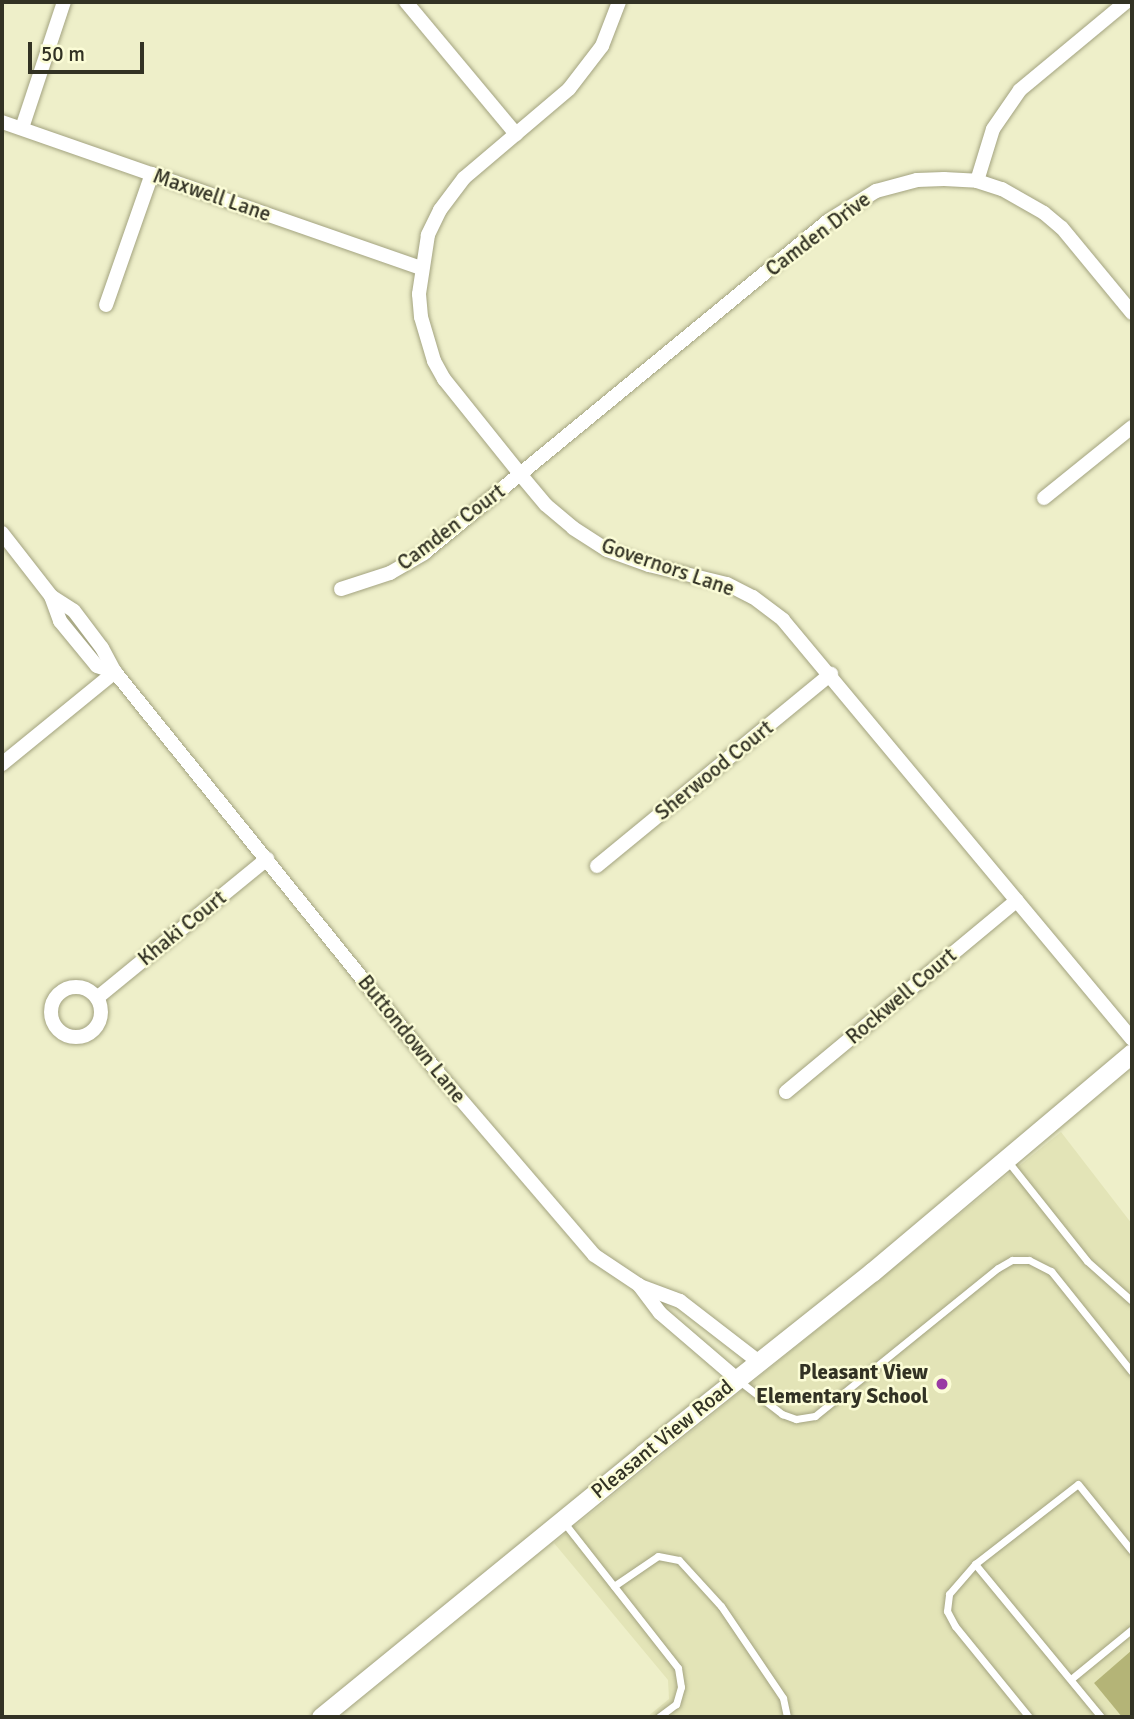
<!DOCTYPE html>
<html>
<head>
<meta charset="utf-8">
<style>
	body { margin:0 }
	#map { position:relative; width:1134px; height:1719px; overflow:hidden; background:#eeefc9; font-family:Signika,sans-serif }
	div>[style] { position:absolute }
	.built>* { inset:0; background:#e3e4b7 }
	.forest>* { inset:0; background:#b4b477 }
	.roads { filter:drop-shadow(0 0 2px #a3a380) drop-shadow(0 0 2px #a3a380) }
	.lane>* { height:7px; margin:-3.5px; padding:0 3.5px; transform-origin:3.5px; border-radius:3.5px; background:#fff }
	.street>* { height:14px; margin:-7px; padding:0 7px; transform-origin:7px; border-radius:7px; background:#fff }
	.street>.ring { margin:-7px; padding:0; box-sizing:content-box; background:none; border:14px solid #fff; border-radius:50% }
	.secondary>* { height:19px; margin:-9.5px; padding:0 9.5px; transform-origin:9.5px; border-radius:9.5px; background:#fff }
	.dots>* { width:19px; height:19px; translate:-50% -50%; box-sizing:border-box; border:4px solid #fbfcd6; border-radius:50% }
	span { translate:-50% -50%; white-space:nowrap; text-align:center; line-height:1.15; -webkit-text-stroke:5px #fbfcd6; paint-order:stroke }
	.street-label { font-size:21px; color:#323224 }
	.poi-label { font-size:21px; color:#323224; font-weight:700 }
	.right { translate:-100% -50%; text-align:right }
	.frame { position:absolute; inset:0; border:4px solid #323224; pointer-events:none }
	.scale { position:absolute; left:28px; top:42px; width:116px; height:32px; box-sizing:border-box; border:4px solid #323224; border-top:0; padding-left:9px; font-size:21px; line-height:24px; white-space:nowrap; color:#323224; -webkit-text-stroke:5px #fbfcd6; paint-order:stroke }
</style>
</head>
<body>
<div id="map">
	<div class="built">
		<div style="clip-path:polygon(1061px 1132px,1132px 1224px,1132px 1650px,1094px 1683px,1122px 1717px,647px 1717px,669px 1699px,668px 1680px,554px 1543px)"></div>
	</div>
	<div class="forest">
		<div style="clip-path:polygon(1132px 1650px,1132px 1717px,1122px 1717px,1094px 1683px)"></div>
	</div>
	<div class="roads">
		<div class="lane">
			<div style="left:1006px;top:1159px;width:130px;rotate:51.5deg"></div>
			<div style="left:1087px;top:1261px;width:60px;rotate:41.6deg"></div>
			<div style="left:738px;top:1380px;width:56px;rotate:37.7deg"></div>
			<div style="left:782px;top:1414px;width:15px;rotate:20deg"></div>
			<div style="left:796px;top:1419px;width:19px;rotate:-9deg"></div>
			<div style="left:815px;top:1416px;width:235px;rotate:-39deg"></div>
			<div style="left:998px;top:1268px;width:16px;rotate:-30deg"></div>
			<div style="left:1012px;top:1260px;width:17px"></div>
			<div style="left:1029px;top:1260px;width:25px;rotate:27deg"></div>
			<div style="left:1051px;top:1271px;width:129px;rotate:51.3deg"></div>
			<div style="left:562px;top:1520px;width:188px;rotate:51.9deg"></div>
			<div style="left:678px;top:1668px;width:19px;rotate:81deg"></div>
			<div style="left:681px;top:1687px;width:18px;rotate:106deg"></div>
			<div style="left:676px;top:1704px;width:21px;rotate:143deg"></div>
			<div style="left:975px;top:1564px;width:198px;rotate:50.5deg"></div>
			<div style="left:614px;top:1586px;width:53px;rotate:-34.3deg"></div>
			<div style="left:658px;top:1556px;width:21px;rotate:11deg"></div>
			<div style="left:679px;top:1560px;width:62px;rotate:47.6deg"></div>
			<div style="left:721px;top:1606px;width:111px;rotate:56deg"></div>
			<div style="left:783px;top:1698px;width:19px;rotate:78deg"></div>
			<div style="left:1071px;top:1679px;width:79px;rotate:-39.3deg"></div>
			<div style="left:1029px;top:1717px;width:117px;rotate:-129.1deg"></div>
			<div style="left:955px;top:1626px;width:17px;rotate:-118deg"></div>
			<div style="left:947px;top:1611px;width:17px;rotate:-83deg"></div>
			<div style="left:949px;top:1594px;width:40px;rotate:-49deg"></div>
			<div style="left:975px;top:1564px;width:130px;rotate:-37.8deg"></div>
			<div style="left:1078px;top:1484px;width:86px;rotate:51.1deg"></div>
		</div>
		<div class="street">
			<div style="left:406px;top:2px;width:172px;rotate:50.2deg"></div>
			<div style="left:619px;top:2px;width:47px;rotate:111.1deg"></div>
			<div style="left:602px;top:46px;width:54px;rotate:127.5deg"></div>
			<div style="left:569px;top:89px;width:138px;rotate:139.7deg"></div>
			<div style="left:464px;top:178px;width:40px;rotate:127deg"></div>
			<div style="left:440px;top:210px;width:28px;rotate:116deg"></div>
			<div style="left:428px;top:235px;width:60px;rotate:98.7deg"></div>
			<div style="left:419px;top:294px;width:23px;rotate:85deg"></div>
			<div style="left:421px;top:317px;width:46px;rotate:73.5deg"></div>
			<div style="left:434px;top:361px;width:21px;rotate:61deg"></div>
			<div style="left:444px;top:379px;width:122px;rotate:51.3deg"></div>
			<div style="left:520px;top:474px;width:40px;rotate:50deg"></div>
			<div style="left:546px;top:505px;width:35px;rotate:40deg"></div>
			<div style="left:573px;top:528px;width:40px;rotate:32.9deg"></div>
			<div style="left:607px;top:550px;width:45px;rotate:19.7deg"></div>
			<div style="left:649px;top:565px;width:80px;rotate:13.7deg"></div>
			<div style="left:727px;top:584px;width:29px;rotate:27deg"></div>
			<div style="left:753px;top:597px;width:38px;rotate:37deg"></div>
			<div style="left:783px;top:620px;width:545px;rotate:50.21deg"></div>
			<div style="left:2px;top:122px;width:444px;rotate:19.2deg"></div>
			<div style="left:22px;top:128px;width:133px;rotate:-71.6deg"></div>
			<div style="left:977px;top:181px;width:54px;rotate:-72.9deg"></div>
			<div style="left:993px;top:129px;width:47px;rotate:-55.3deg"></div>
			<div style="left:1020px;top:90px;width:138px;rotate:-39.7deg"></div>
			<div style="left:106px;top:305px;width:139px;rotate:-70.7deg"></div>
			<div style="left:1044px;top:498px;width:113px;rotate:-38.9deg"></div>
			<div style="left:2px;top:533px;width:80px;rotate:52.1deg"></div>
			<div style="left:51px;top:596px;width:27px;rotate:33deg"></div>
			<div style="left:74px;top:611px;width:46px;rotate:52.9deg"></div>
			<div style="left:102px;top:648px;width:27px;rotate:62deg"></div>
			<div style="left:115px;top:672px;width:516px;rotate:51.13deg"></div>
			<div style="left:439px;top:1074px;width:238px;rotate:49.4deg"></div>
			<div style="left:594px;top:1255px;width:54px;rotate:33.7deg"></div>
			<div style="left:639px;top:1285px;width:35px;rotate:53deg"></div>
			<div style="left:660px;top:1313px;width:101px;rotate:40.6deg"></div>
			<div style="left:341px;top:589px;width:52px;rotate:-18.1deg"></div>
			<div style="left:390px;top:573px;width:39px;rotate:-30deg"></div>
			<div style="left:424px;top:553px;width:523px;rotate:-39.41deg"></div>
			<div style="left:828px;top:221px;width:57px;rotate:-32deg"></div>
			<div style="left:876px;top:191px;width:42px;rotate:-15deg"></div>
			<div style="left:917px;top:180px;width:27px;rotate:-2deg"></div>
			<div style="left:944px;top:179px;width:33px;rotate:3deg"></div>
			<div style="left:977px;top:181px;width:26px;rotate:18deg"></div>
			<div style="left:1002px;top:189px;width:48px;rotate:29.7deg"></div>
			<div style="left:1044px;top:213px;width:23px;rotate:40deg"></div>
			<div style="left:1062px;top:228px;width:110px;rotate:50.5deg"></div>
			<div style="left:51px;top:596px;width:27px;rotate:70deg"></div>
			<div style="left:60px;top:621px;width:58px;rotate:50.6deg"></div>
			<div style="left:97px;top:666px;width:19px;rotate:18deg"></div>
			<div style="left:2px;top:764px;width:146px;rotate:-39.2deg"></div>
			<div style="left:597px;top:866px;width:303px;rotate:-39.4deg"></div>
			<div class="ring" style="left:51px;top:987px;width:36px;height:36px"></div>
			<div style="left:97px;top:998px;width:220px;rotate:-39.3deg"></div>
			<div style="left:786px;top:1092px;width:300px;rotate:-39.7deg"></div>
			<div style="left:640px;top:1286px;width:43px;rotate:20.6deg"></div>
			<div style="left:680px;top:1301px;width:100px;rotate:37.7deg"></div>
		</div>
		<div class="secondary">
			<div style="left:321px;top:1717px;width:416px;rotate:-39.2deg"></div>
			<div style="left:643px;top:1454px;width:293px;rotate:-38.5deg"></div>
			<div style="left:872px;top:1272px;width:340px;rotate:-40.1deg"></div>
		</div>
	</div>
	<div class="dots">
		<div style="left:942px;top:1384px;background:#9a3ba4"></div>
	</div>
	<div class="street-label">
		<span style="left:212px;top:195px;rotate:19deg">Maxwell Lane</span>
		<span style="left:818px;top:234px;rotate:-37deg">Camden Drive</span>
		<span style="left:451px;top:527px;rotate:-37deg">Camden Court</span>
		<span style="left:668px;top:567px;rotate:19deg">Governors Lane</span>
		<span style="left:714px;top:770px;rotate:-39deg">Sherwood Court</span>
		<span style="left:182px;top:928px;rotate:-39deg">Khaki Court</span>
		<span style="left:901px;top:996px;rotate:-40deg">Rockwell Court</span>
		<span style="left:412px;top:1039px;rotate:51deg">Buttondown Lane</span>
		<span style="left:662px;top:1439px;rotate:-39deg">Pleasant View Road</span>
	</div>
	<div class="poi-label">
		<span class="right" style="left:928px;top:1384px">Pleasant View<br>Elementary School</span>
	</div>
	<div class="frame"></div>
	<div class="scale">50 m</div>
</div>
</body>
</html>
